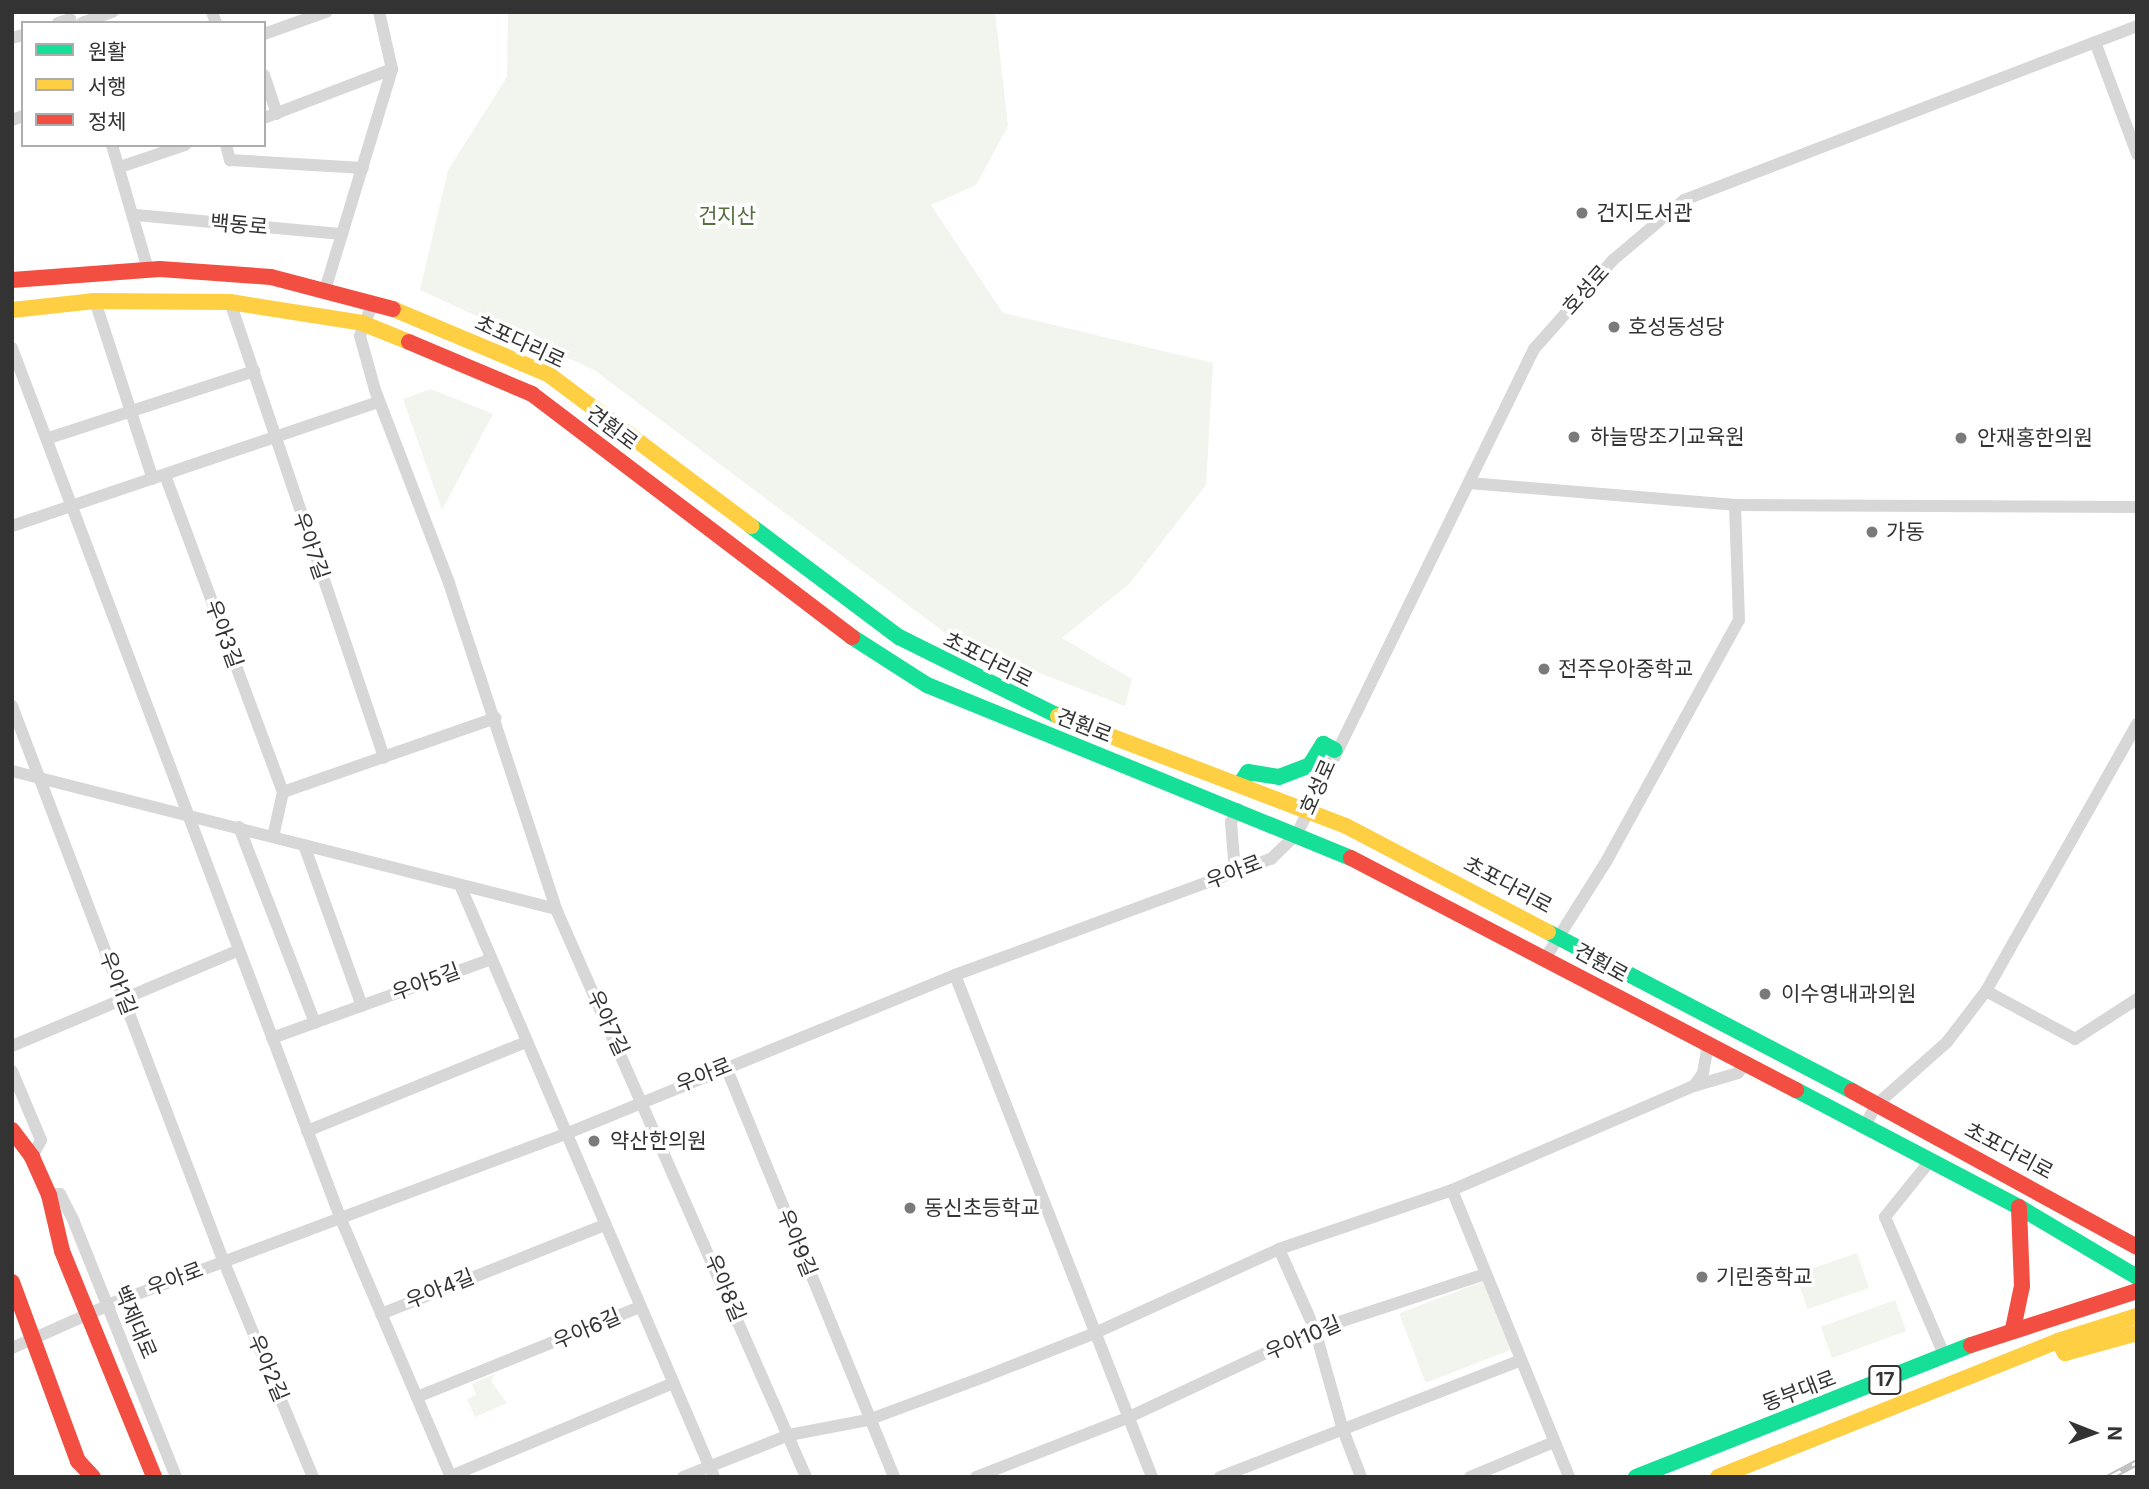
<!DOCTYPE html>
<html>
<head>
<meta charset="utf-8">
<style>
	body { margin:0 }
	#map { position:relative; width:2149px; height:1489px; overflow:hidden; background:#fff; font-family:Inter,"Noto Sans KR",sans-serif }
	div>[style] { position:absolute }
	.green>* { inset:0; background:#f1f5ed; transform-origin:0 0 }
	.street>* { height:12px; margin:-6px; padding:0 6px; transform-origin:6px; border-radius:6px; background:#d7d7d7 }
	.fast>* { height:16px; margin:-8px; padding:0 8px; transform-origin:8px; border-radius:8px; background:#16e098 }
	.slow>* { height:16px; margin:-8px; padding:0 8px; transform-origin:8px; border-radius:8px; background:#ffcf43 }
	.jam>* { height:16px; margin:-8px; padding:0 8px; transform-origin:8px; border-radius:8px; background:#f24e42 }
	.rail>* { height:7px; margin-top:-3.5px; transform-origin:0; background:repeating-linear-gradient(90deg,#fff 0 13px,#bebebe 0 26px); box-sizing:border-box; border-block:2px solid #bebebe }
	.dots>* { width:19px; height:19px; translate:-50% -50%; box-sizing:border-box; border:4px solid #fff; border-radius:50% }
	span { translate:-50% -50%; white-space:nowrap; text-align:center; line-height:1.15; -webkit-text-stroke:7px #fff; paint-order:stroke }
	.shield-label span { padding:2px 5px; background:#fff; border:2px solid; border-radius:5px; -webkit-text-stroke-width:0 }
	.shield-label { font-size:19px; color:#333; font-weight:700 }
	.poi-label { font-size:21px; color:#333 }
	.left { translate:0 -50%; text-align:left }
	.park-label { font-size:21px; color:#56703f }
	.street-label { font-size:21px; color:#333 }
	.frame { position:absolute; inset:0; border:14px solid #333; pointer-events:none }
	.legend { position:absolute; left:21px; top:21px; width:245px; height:126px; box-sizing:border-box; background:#fff; border:2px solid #adadad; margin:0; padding:9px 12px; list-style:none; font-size:21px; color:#333 }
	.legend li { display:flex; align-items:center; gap:14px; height:35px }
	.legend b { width:35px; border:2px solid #adadad }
	.north { position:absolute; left:2058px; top:1398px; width:70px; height:70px; -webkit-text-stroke:5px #fff; paint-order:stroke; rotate:91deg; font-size:19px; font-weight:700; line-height:28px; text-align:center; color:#333 }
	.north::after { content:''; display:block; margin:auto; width:24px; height:32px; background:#333; clip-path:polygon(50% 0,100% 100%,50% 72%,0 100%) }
</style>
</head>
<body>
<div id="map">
	<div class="green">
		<div style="clip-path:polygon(508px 12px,995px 12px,1008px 126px,976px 185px,931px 205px,1003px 313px,1213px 363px,1206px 485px,1130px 583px,1062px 638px,1132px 679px,1125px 706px,956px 641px,594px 370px,420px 290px,448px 170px,507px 77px)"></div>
		<div style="clip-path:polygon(431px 389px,493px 414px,442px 510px,403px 399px)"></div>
		<div style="left:1857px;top:1253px;width:37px;height:65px;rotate:71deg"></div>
		<div style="left:1484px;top:1281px;width:74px;height:91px;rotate:69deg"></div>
		<div style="left:1895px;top:1300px;width:33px;height:79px;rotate:70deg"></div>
		<div style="clip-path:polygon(495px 1374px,491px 1381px,507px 1403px,475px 1417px,467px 1399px,476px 1395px,472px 1384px)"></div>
	</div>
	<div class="street">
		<div style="left:212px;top:12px;width:12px;rotate:70deg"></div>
		<div style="left:58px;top:23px;width:13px;rotate:-18deg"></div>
		<div style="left:82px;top:23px;width:33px;rotate:-20deg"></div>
		<div style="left:264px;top:34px;width:66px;rotate:-19.5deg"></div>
		<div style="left:12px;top:38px;width:11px;rotate:-15deg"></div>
		<div style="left:2095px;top:42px;width:120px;rotate:69.4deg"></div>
		<div style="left:264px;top:75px;width:41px;rotate:71.6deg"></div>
		<div style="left:264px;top:118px;width:137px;rotate:-20.9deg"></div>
		<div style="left:12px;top:120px;width:12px;rotate:-20deg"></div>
		<div style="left:112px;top:145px;width:130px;rotate:73.9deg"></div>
		<div style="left:226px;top:145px;width:16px;rotate:75deg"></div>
		<div style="left:230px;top:160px;width:133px;rotate:3.4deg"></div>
		<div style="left:120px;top:167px;width:69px;rotate:-18.7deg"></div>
		<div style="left:136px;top:215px;width:207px;rotate:5.3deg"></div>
		<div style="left:325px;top:290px;width:231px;rotate:-73.1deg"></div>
		<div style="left:392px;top:69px;width:58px;rotate:-102.8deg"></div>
		<div style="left:95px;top:301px;width:187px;rotate:72deg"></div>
		<div style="left:230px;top:302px;width:481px;rotate:71.3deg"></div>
		<div style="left:373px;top:302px;width:36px;rotate:111deg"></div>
		<div style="left:360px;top:336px;width:56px;rotate:74.5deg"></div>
		<div style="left:375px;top:390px;width:207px;rotate:69deg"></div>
		<div style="left:449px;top:583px;width:343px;rotate:71.8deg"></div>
		<div style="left:556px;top:909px;width:621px;rotate:66.24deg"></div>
		<div style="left:12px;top:348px;width:929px;rotate:69.32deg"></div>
		<div style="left:340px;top:1217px;width:283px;rotate:66.9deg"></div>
		<div style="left:49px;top:438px;width:216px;rotate:-18.1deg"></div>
		<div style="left:165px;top:475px;width:338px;rotate:69.6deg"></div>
		<div style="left:1469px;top:483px;width:267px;rotate:4.7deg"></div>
		<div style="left:1735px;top:505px;width:402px;rotate:0.3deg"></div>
		<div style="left:12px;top:526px;width:387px;rotate:-18.7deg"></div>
		<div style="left:12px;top:706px;width:593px;rotate:69.15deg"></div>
		<div style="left:223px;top:1260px;width:235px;rotate:67.5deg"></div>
		<div style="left:12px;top:771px;width:561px;rotate:14.23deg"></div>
		<div style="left:239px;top:827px;width:210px;rotate:68.8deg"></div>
		<div style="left:273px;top:837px;width:46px;rotate:-77.5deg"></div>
		<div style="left:283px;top:792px;width:225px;rotate:-19.2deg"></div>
		<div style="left:304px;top:845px;width:171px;rotate:70.2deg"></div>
		<div style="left:1235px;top:872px;width:50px;rotate:-94.6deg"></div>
		<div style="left:1231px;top:822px;width:15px;rotate:-62deg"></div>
		<div style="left:460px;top:885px;width:644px;rotate:66.78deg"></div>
		<div style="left:1546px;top:957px;width:115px;rotate:-57.8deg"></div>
		<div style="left:1607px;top:860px;width:274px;rotate:-61.2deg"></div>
		<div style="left:1739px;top:620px;width:115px;rotate:-92deg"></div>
		<div style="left:955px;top:975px;width:539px;rotate:68.57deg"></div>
		<div style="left:1986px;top:991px;width:101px;rotate:28.3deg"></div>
		<div style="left:2075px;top:1039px;width:74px;rotate:-32.8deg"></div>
		<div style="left:272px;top:1038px;width:233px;rotate:-19.8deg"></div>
		<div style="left:12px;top:1046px;width:246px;rotate:-22.9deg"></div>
		<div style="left:726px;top:1067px;width:443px;rotate:67.7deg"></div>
		<div style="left:12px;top:1071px;width:75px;rotate:67.2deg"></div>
		<div style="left:41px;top:1140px;width:19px;rotate:118deg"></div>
		<div style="left:1694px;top:1086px;width:16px;rotate:-55deg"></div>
		<div style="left:1703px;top:1073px;width:29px;rotate:-80deg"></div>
		<div style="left:1865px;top:1126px;width:22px;rotate:-63deg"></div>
		<div style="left:1875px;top:1106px;width:96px;rotate:-41.6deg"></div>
		<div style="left:1947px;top:1042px;width:64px;rotate:-52.6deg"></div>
		<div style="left:1986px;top:991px;width:307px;rotate:-60.5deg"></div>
		<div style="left:307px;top:1131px;width:236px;rotate:-22.1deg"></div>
		<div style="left:1930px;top:1161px;width:72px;rotate:128.8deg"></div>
		<div style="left:1885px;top:1217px;width:152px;rotate:66.8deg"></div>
		<div style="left:1452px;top:1190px;width:310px;rotate:67.8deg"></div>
		<div style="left:49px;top:1195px;width:11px;rotate:-5deg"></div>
		<div style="left:60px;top:1194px;width:31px;rotate:63deg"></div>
		<div style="left:74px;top:1222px;width:275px;rotate:68.2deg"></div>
		<div style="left:1279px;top:1249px;width:89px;rotate:66deg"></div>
		<div style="left:1315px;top:1330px;width:104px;rotate:74.4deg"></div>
		<div style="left:1343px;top:1430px;width:50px;rotate:69deg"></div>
		<div style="left:381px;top:1314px;width:241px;rotate:-21.7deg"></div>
		<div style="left:12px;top:1348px;width:114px;rotate:-23.9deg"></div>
		<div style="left:116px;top:1302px;width:483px;rotate:-20.5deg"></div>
		<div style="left:568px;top:1133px;width:418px;rotate:-22.2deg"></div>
		<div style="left:955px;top:975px;width:337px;rotate:-20.2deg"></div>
		<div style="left:1271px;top:859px;width:36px;rotate:-44deg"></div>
		<div style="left:1297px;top:834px;width:540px;rotate:-63.96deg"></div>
		<div style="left:1534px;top:349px;width:119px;rotate:-48.4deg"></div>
		<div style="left:1613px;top:260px;width:93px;rotate:-40.2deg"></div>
		<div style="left:1684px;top:200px;width:485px;rotate:-21deg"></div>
		<div style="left:417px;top:1397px;width:240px;rotate:-22deg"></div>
		<div style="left:451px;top:1476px;width:241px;rotate:-22.7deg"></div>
		<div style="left:683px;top:1477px;width:114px;rotate:-21.6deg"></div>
		<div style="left:789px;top:1435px;width:80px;rotate:-10.8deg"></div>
		<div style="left:868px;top:1420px;width:126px;rotate:-20.4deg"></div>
		<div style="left:986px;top:1376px;width:117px;rotate:-21.5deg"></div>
		<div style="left:1095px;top:1333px;width:202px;rotate:-24.5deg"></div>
		<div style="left:1279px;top:1249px;width:183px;rotate:-18.8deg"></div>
		<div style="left:1452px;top:1190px;width:263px;rotate:-23.3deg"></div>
		<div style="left:1694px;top:1086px;width:46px;rotate:-16.5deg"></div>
		<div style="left:1738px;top:1073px;width:14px;rotate:-54deg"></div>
		<div style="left:976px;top:1477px;width:162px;rotate:-21.3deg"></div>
		<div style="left:1127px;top:1418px;width:208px;rotate:-25.1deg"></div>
		<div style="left:1315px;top:1330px;width:179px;rotate:-18.2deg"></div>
		<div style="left:1220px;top:1477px;width:323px;rotate:-21.2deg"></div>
		<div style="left:1470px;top:1477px;width:91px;rotate:-22.6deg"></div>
	</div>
	<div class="fast">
		<div style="left:751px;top:526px;width:185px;rotate:36.9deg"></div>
		<div style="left:899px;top:637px;width:178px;rotate:26.4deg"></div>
		<div style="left:852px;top:637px;width:89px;rotate:32.6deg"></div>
		<div style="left:927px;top:685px;width:458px;rotate:22.2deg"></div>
		<div style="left:1240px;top:784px;width:14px;rotate:-56deg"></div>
		<div style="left:1248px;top:772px;width:31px;rotate:9deg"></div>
		<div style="left:1279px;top:777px;width:33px;rotate:-21deg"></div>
		<div style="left:1310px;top:765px;width:25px;rotate:-58deg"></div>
		<div style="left:1323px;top:744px;width:13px;rotate:27deg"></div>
		<div style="left:1548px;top:932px;width:343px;rotate:27.6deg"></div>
		<div style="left:1796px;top:1090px;width:252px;rotate:27.7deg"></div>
		<div style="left:2019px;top:1207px;width:137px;rotate:30.7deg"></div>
		<div style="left:1636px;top:1477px;width:360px;rotate:-21.5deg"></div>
	</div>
	<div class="slow">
		<div style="left:393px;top:309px;width:168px;rotate:22.8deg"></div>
		<div style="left:548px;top:374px;width:254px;rotate:36.8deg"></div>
		<div style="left:12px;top:310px;width:83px;rotate:-6.2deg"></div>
		<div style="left:95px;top:301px;width:135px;rotate:0.4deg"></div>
		<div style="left:230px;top:302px;width:134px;rotate:9deg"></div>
		<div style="left:362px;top:323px;width:51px;rotate:22deg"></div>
		<div style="left:1058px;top:716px;width:308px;rotate:20.9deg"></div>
		<div style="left:1346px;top:826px;width:228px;rotate:27.7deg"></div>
		<div style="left:2058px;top:1341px;width:14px;rotate:60deg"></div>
		<div style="left:2065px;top:1353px;width:75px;rotate:-15.5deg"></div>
		<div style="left:1718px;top:1477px;width:366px;rotate:-21.8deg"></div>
		<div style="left:2058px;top:1341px;width:83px;rotate:-17.6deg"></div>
	</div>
	<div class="jam">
		<div style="left:12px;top:280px;width:148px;rotate:-4.3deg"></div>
		<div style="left:160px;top:269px;width:111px;rotate:4.1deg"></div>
		<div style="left:271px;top:277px;width:126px;rotate:14.7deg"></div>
		<div style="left:409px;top:342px;width:134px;rotate:22.9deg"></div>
		<div style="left:532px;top:394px;width:402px;rotate:37.2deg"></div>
		<div style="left:1351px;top:858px;width:502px;rotate:27.54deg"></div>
		<div style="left:1852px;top:1091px;width:325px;rotate:28.7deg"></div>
		<div style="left:12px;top:1130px;width:34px;rotate:53deg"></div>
		<div style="left:32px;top:1157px;width:42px;rotate:65.9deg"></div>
		<div style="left:49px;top:1195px;width:57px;rotate:76.9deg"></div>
		<div style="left:62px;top:1251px;width:244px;rotate:67.8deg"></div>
		<div style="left:12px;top:1282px;width:191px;rotate:69.8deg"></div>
		<div style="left:78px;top:1461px;width:22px;rotate:47deg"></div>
		<div style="left:2013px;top:1329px;width:44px;rotate:-78.2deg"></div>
		<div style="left:2022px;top:1286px;width:79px;rotate:-92.2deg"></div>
		<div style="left:1971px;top:1345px;width:175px;rotate:-18deg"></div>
	</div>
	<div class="rail">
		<div style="left:2109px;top:1477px;width:32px;rotate:-28deg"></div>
	</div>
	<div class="dots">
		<div style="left:1582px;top:213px;background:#7a7a7a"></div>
		<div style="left:1614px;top:327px;background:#7a7a7a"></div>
		<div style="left:1574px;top:437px;background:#7a7a7a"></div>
		<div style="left:1961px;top:438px;background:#7a7a7a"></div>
		<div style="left:1872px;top:532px;background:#7a7a7a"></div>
		<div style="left:1544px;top:669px;background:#7a7a7a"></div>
		<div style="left:1765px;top:994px;background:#7a7a7a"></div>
		<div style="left:594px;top:1141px;background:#7a7a7a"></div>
		<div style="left:910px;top:1208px;background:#7a7a7a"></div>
		<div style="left:1702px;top:1277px;background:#7a7a7a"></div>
	</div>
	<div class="shield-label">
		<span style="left:1885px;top:1380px">17</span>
	</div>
	<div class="poi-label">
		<span class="left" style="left:1596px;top:213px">건지도서관</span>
		<span class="left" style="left:1628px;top:327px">호성동성당</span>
		<span class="left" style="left:1590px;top:437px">하늘땅조기교육원</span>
		<span class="left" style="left:1977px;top:438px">안재홍한의원</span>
		<span class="left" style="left:1886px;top:532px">가동</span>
		<span class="left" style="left:1558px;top:669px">전주우아중학교</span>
		<span class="left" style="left:1781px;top:994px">이수영내과의원</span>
		<span class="left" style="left:610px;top:1141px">약산한의원</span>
		<span class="left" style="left:924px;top:1208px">동신초등학교</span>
		<span class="left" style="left:1716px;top:1277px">기린중학교</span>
	</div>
	<div class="park-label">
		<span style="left:727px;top:216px">건지산</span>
	</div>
	<div class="street-label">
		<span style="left:239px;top:225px;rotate:5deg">백동로</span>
		<span style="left:1586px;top:290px;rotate:-48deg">호성로</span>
		<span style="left:520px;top:342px;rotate:25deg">초포다리로</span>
		<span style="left:612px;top:428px;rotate:37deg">견훤로</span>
		<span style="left:311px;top:546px;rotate:71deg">우아7길</span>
		<span style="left:224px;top:634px;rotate:70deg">우아3길</span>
		<span style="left:988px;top:660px;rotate:27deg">초포다리로</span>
		<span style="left:1084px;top:726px;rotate:21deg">견훤로</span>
		<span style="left:1318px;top:787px;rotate:-66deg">호성로</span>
		<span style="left:1234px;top:872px;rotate:-21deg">우아로</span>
		<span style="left:1508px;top:885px;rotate:28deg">초포다리로</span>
		<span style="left:1601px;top:963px;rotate:29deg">견훤로</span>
		<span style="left:426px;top:982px;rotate:-20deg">우아5길</span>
		<span style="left:118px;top:983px;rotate:69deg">우아1길</span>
		<span style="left:608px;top:1023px;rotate:65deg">우아7길</span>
		<span style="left:704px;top:1075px;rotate:-22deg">우아로</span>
		<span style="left:2009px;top:1151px;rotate:28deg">초포다리로</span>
		<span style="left:797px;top:1243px;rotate:68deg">우아9길</span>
		<span style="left:175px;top:1279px;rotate:-21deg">우아로</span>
		<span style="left:725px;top:1288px;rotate:67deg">우아8길</span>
		<span style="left:440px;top:1289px;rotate:-22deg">우아4길</span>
		<span style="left:135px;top:1322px;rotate:67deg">백제대로</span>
		<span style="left:587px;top:1329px;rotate:-23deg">우아6길</span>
		<span style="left:1303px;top:1338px;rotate:-23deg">우아10길</span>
		<span style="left:268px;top:1368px;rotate:67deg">우아2길</span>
		<span style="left:1799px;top:1391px;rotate:-21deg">동부대로</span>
	</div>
	<div class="frame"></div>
	<ul class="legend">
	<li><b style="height:9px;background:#16e098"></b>원활</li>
	<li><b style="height:9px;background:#ffcf43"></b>서행</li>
	<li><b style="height:9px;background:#f24e42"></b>정체</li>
	</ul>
	<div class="north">N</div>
</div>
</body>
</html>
